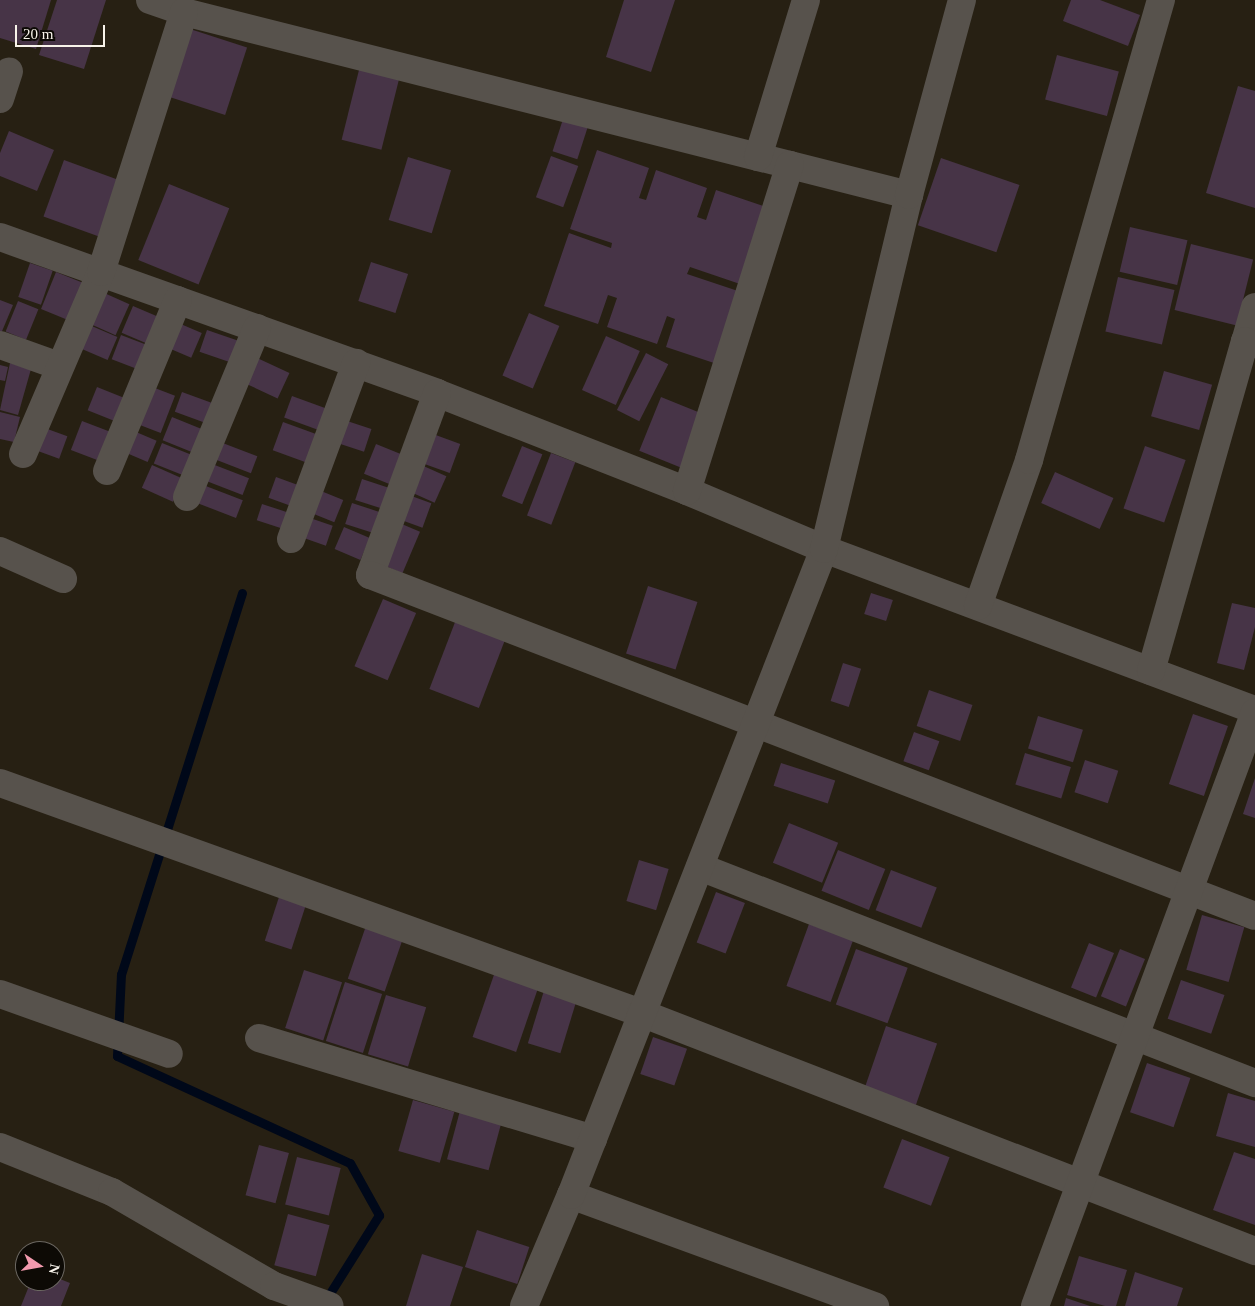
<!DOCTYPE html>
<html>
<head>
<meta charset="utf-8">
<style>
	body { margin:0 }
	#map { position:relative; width:1255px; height:1306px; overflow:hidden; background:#272013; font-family:"Times New Roman",serif }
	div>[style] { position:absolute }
	.stream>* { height:9px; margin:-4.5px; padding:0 4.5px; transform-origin:4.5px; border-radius:4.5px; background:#000819 }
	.building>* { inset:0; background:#473447; transform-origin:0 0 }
	.minor>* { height:28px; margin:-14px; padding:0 14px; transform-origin:14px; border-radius:14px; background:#57524c }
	span { translate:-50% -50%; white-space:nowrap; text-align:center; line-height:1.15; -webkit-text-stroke:4px #0d0a05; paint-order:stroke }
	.north { position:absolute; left:15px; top:1241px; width:50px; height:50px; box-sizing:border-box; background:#0d0a05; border:1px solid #6b6761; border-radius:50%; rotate:102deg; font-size:14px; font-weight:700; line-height:20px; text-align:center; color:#f8f3ea }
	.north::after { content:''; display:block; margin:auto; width:18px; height:22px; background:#f29aae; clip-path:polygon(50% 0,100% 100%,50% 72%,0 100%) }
	.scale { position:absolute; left:15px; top:25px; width:90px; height:22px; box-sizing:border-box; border:2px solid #f8f3ea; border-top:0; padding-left:6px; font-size:15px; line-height:18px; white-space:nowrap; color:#f8f3ea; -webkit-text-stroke:4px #0d0a05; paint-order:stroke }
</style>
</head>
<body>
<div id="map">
	<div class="stream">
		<div style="left:242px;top:593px;width:400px;rotate:107.6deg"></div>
		<div style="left:121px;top:974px;width:82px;rotate:92.8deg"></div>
		<div style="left:117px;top:1056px;width:256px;rotate:24.7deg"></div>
		<div style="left:350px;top:1163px;width:60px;rotate:60.9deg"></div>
		<div style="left:379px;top:1215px;width:102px;rotate:122.1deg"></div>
	</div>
	<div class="building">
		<div style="clip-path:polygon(0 0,51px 0,36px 49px,0 38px)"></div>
		<div style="clip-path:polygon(57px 0,106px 0,84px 69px,39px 55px)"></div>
		<div style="clip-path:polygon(624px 0,675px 0,651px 72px,606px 57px)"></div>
		<div style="clip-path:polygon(1071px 0,1100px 0,1140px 15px,1128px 46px,1063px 21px)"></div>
		<div style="left:190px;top:29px;width:60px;height:71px;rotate:18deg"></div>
		<div style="left:1057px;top:55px;width:64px;height:46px;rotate:15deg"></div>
		<div style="left:360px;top:66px;width:41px;height:76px;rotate:14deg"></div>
		<div style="clip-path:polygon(1238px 86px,1255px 91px,1255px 208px,1206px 193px)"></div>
		<div style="left:564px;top:116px;width:26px;height:37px;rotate:18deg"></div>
		<div style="clip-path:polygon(9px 131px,54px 150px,37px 191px,0 176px,0 153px)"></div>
		<div style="clip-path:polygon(597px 150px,649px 168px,639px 198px,646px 200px,656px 170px,707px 188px,697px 217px,706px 220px,716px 190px,766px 207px,740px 284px,690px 267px,687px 274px,738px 291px,714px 363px,666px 347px,675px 319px,667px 316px,657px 344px,607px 327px,617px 298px,608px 295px,598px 324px,544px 306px,569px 233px,611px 248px,612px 243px,570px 229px)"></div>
		<div style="left:551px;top:156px;width:29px;height:44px;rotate:20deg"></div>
		<div style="left:408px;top:157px;width:45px;height:66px;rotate:17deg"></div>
		<div style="left:941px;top:158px;width:83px;height:71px;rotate:19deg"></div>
		<div style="left:64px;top:160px;width:59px;height:60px;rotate:20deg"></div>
		<div style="left:169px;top:184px;width:65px;height:82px;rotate:22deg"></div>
		<div style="left:1130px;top:227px;width:59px;height:46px;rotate:13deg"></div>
		<div style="left:1191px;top:244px;width:64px;height:68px;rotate:14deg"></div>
		<div style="left:371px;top:262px;width:39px;height:41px;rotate:18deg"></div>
		<div style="left:30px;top:263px;width:24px;height:36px;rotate:19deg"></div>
		<div style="left:56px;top:272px;width:31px;height:40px;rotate:22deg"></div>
		<div style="left:1118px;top:277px;width:58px;height:56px;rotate:13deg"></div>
		<div style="left:102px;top:292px;width:30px;height:34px;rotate:24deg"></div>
		<div style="clip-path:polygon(0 300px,13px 305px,0 336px)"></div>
		<div style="left:18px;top:301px;width:22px;height:33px;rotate:22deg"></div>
		<div style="left:133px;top:306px;width:28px;height:29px;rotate:23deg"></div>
		<div style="left:529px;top:313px;width:33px;height:68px;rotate:23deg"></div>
		<div style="left:176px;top:322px;width:28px;height:27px;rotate:23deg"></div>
		<div style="left:87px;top:324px;width:33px;height:25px;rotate:23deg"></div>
		<div style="left:207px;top:330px;width:37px;height:23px;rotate:19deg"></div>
		<div style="left:121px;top:335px;width:28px;height:26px;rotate:21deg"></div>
		<div style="left:606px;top:336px;width:37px;height:59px;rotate:24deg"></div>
		<div style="left:646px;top:353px;width:25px;height:64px;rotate:27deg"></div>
		<div style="left:255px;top:357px;width:38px;height:28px;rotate:25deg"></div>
		<div style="clip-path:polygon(10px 363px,31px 369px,18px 415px,0 410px)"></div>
		<div style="clip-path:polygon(0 365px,8px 367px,5px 381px,0 380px)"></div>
		<div style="left:1164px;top:371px;width:50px;height:47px;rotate:16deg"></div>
		<div style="left:147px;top:385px;width:30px;height:40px;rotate:21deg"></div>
		<div style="left:97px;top:387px;width:31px;height:25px;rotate:22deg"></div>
		<div style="left:182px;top:392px;width:35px;height:21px;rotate:20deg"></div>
		<div style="left:292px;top:396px;width:38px;height:23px;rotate:20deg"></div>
		<div style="left:661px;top:397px;width:46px;height:58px;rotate:22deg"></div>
		<div style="clip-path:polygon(0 412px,20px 417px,14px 442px,0 439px)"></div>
		<div style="left:172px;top:417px;width:32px;height:25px;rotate:22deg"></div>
		<div style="left:341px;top:419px;width:32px;height:24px;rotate:18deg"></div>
		<div style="left:82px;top:421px;width:33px;height:31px;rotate:21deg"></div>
		<div style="left:283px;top:422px;width:38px;height:30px;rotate:20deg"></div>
		<div style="left:42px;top:427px;width:27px;height:24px;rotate:20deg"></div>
		<div style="left:129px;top:429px;width:30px;height:23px;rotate:23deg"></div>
		<div style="left:433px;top:434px;width:29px;height:31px;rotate:20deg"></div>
		<div style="left:220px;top:442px;width:40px;height:18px;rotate:21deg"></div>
		<div style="left:162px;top:443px;width:31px;height:22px;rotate:22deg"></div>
		<div style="left:376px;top:444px;width:32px;height:32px;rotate:22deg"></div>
		<div style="left:522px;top:446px;width:22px;height:54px;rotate:22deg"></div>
		<div style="left:1145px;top:446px;width:43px;height:66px;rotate:19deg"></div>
		<div style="left:551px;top:453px;width:26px;height:67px;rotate:21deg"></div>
		<div style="left:207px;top:462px;width:45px;height:18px;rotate:21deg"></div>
		<div style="left:419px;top:464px;width:30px;height:29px;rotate:24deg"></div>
		<div style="left:152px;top:465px;width:34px;height:25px;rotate:24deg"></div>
		<div style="left:1055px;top:472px;width:64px;height:34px;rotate:24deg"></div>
		<div style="left:276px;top:477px;width:27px;height:22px;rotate:20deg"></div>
		<div style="left:362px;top:479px;width:28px;height:22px;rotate:18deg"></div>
		<div style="left:198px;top:483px;width:48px;height:19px;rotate:21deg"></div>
		<div style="left:321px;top:491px;width:24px;height:24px;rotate:22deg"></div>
		<div style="left:406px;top:494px;width:27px;height:26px;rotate:20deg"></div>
		<div style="left:352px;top:503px;width:28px;height:22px;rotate:18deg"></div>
		<div style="left:262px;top:504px;width:29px;height:17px;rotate:18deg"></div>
		<div style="left:310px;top:518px;width:24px;height:21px;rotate:19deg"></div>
		<div style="left:397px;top:522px;width:25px;height:45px;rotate:23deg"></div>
		<div style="left:344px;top:527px;width:28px;height:24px;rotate:23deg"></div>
		<div style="left:648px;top:586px;width:52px;height:71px;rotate:18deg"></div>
		<div style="left:871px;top:593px;width:23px;height:22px;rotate:18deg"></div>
		<div style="left:383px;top:599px;width:36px;height:73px;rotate:23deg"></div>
		<div style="clip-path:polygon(1232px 603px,1255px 608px,1255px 627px,1244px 670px,1217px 663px)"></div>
		<div style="left:457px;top:617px;width:53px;height:77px;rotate:21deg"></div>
		<div style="left:843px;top:663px;width:19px;height:40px;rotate:18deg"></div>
		<div style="left:929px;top:690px;width:46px;height:38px;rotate:19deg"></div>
		<div style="left:1193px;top:714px;width:37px;height:74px;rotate:19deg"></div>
		<div style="left:1038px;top:716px;width:47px;height:34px;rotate:17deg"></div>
		<div style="left:914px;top:732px;width:27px;height:31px;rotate:20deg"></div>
		<div style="left:1025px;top:753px;width:48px;height:33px;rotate:17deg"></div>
		<div style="left:1085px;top:760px;width:35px;height:34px;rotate:18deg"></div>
		<div style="left:781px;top:763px;width:57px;height:24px;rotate:18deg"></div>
		<div style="clip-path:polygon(1255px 778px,1255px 818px,1243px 814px)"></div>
		<div style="left:789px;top:823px;width:53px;height:43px;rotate:22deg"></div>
		<div style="left:838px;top:850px;width:51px;height:44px;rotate:22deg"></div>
		<div style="left:639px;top:860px;width:31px;height:43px;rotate:17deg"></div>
		<div style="left:891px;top:870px;width:49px;height:43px;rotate:21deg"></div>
		<div style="left:716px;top:892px;width:31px;height:54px;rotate:21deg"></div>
		<div style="left:279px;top:897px;width:28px;height:46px;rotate:18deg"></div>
		<div style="left:1202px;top:915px;width:44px;height:57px;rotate:16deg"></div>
		<div style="left:367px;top:923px;width:39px;height:59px;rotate:19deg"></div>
		<div style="left:809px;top:924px;width:47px;height:66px;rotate:20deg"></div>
		<div style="left:1089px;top:943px;width:27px;height:48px;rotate:22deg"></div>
		<div style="left:856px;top:949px;width:55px;height:59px;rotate:20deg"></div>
		<div style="left:1120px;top:949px;width:27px;height:51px;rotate:22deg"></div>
		<div style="left:497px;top:966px;width:46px;height:75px;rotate:19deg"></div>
		<div style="left:304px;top:970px;width:40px;height:61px;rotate:18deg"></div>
		<div style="left:1181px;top:980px;width:46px;height:41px;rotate:19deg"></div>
		<div style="left:345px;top:982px;width:39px;height:62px;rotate:18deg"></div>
		<div style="left:546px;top:984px;width:34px;height:62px;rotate:17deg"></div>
		<div style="left:386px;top:995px;width:42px;height:62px;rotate:17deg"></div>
		<div style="left:886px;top:1026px;width:54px;height:65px;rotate:19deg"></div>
		<div style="left:653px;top:1037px;width:36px;height:39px;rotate:19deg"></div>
		<div style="left:1147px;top:1063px;width:46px;height:52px;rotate:19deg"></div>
		<div style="clip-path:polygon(1228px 1093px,1255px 1101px,1255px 1147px,1216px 1136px)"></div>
		<div style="left:413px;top:1100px;width:43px;height:53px;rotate:16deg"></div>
		<div style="left:461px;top:1107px;width:43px;height:54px;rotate:15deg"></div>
		<div style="left:902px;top:1139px;width:51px;height:52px;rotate:21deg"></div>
		<div style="left:259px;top:1145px;width:31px;height:52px;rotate:15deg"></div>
		<div style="clip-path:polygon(1234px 1152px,1255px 1159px,1255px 1225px,1213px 1210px)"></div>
		<div style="left:297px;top:1157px;width:45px;height:49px;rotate:14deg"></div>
		<div style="left:288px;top:1214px;width:43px;height:53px;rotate:15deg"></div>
		<div style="left:477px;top:1230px;width:55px;height:39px;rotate:18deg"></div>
		<div style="clip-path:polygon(422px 1254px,463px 1267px,450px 1306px,406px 1306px)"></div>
		<div style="clip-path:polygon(1079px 1256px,1127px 1270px,1116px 1306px,1105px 1306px,1067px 1295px)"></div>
		<div style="clip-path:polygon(1135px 1272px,1183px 1288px,1177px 1306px,1125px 1306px)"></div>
		<div style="clip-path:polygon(55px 1277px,70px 1283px,61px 1306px,21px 1306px,31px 1281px,55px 1281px)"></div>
		<div style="clip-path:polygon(1066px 1298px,1090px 1306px,1064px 1306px)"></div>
	</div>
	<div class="minor">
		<div style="left:150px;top:0;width:36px;rotate:19deg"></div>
		<div style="left:184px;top:12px;width:748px;rotate:14.17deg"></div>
		<div style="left:0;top:99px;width:29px;rotate:-72deg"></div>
		<div style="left:758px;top:157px;width:164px;rotate:-73deg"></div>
		<div style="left:0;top:237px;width:464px;rotate:19.6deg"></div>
		<div style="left:437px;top:393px;width:269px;rotate:21.4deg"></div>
		<div style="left:687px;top:491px;width:149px;rotate:22.9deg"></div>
		<div style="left:824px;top:549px;width:460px;rotate:20.5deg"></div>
		<div style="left:1255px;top:307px;width:35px;rotate:106deg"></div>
		<div style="left:1245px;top:341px;width:10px;rotate:17deg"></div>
		<div style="left:0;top:345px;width:63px;rotate:19.6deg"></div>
		<div style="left:437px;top:393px;width:194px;rotate:110.2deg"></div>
		<div style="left:370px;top:575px;width:948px;rotate:21.07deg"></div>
		<div style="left:23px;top:454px;width:198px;rotate:-66.8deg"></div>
		<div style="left:101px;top:272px;width:273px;rotate:-72.3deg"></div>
		<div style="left:107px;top:471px;width:185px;rotate:-67.5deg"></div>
		<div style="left:687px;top:491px;width:342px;rotate:-72.5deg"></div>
		<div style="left:187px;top:497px;width:183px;rotate:-67.5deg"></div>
		<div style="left:291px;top:539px;width:188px;rotate:-69.7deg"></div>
		<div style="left:0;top:551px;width:69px;rotate:24deg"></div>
		<div style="left:978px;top:606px;width:155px;rotate:-70.7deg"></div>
		<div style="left:1029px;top:460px;width:479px;rotate:-74deg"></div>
		<div style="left:1151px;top:671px;width:343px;rotate:-74.1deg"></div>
		<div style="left:0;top:783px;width:681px;rotate:19.74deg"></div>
		<div style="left:641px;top:1013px;width:659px;rotate:21.19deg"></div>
		<div style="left:700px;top:867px;width:596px;rotate:21.27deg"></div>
		<div style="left:0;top:994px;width:179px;rotate:19.5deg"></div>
		<div style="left:259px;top:1038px;width:349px;rotate:16.8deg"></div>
		<div style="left:0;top:1147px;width:121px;rotate:21.9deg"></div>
		<div style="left:112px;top:1192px;width:187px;rotate:30.1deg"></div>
		<div style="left:274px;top:1286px;width:59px;rotate:19.7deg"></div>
		<div style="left:571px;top:1195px;width:324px;rotate:20.1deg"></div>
		<div style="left:524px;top:1306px;width:121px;rotate:-67.1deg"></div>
		<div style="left:571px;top:1195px;width:694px;rotate:-68.61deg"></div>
		<div style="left:824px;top:549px;width:364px;rotate:-76.5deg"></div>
		<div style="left:909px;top:195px;width:202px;rotate:-74.8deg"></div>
		<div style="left:1035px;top:1306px;width:633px;rotate:-69.68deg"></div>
	</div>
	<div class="north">N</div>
	<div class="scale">20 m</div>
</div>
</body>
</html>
